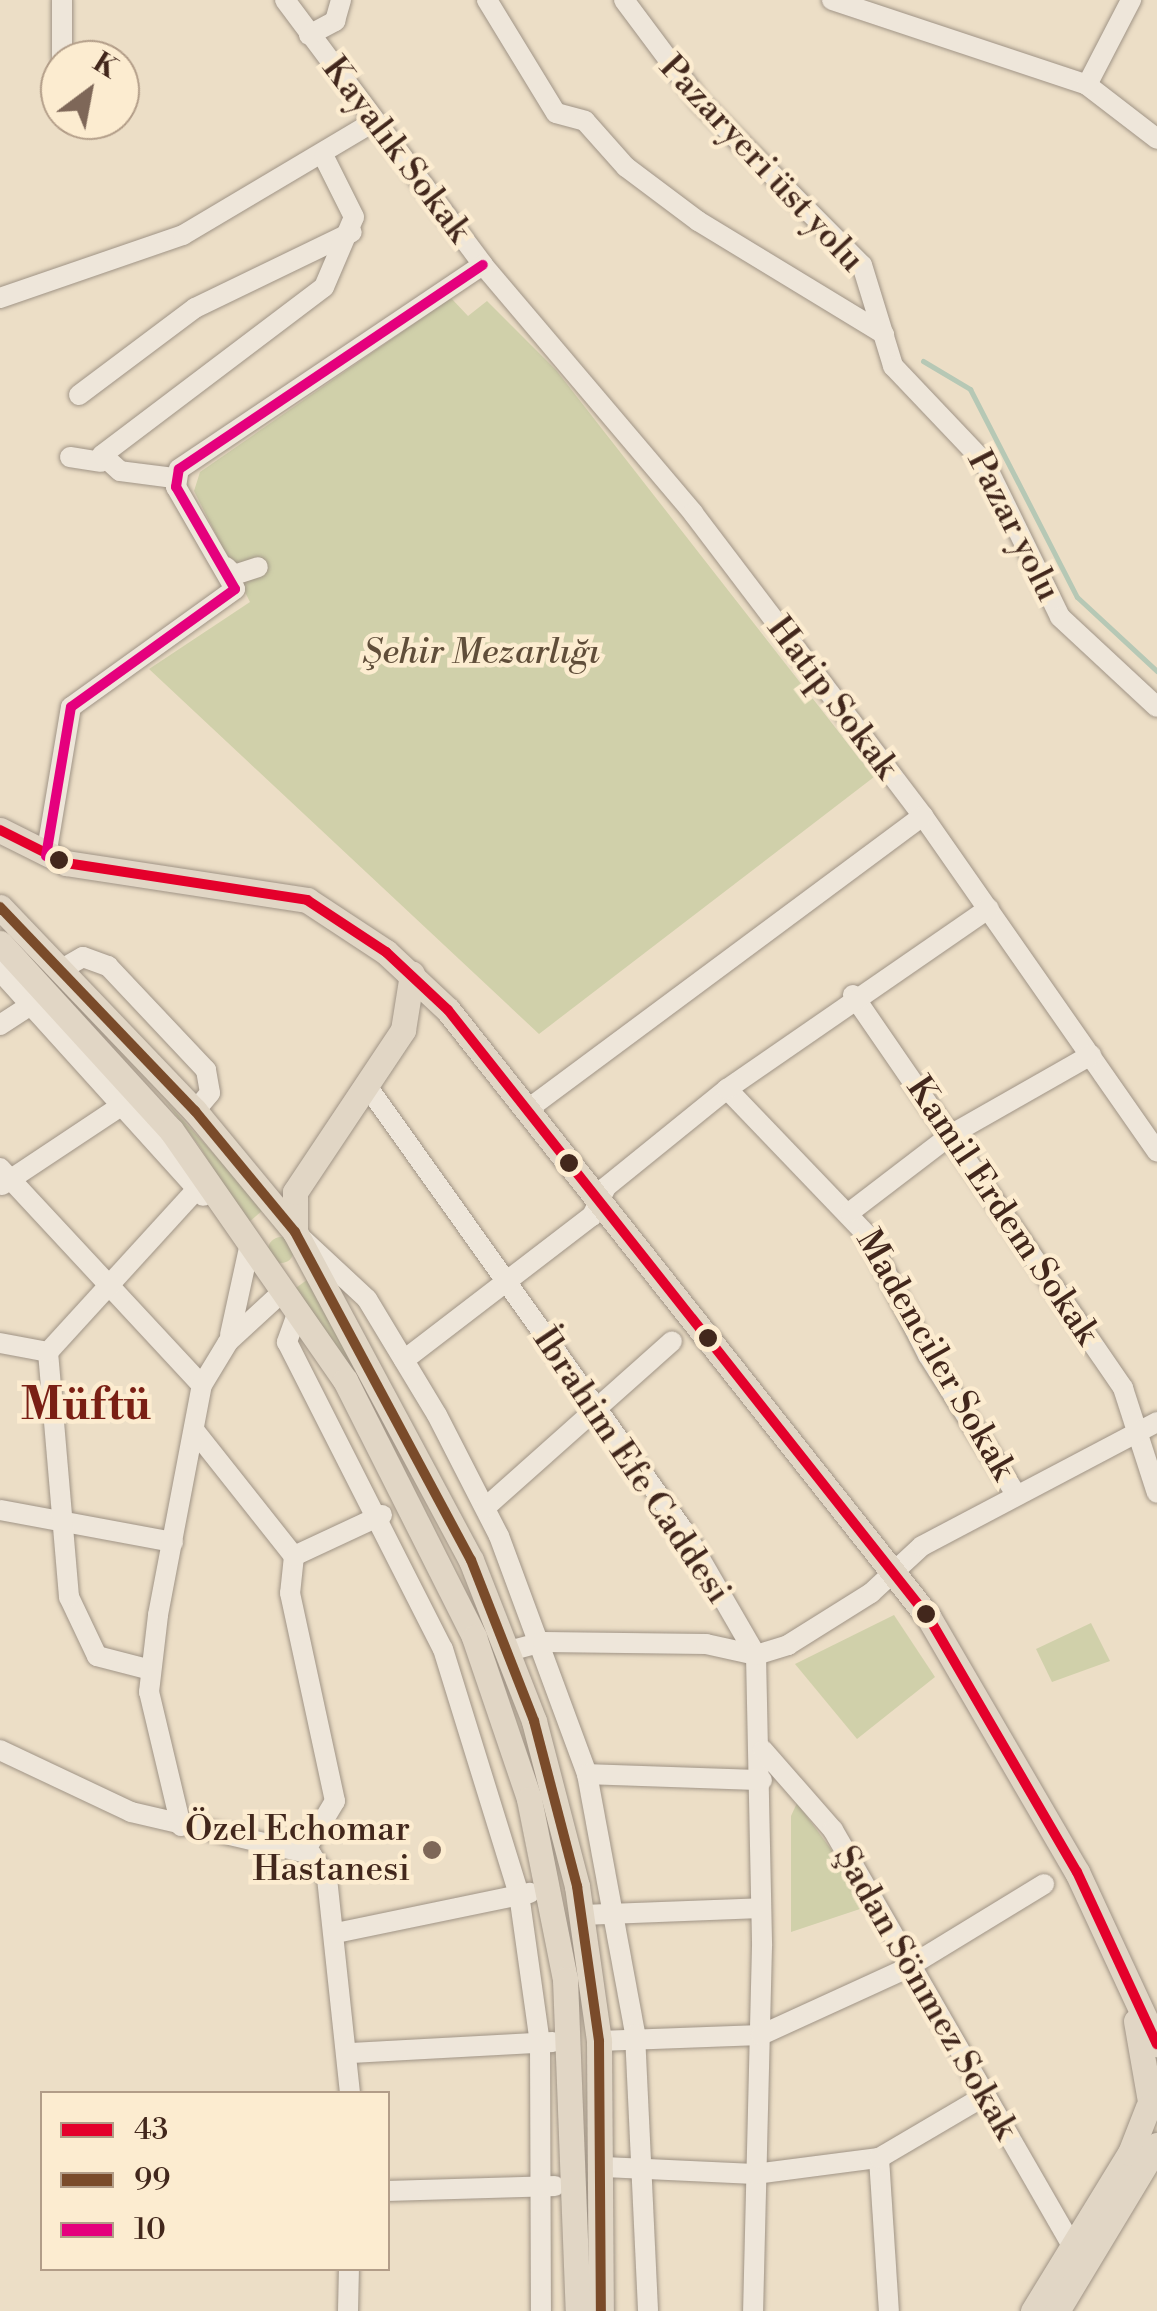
<!DOCTYPE html>
<html>
<head>
<meta charset="utf-8">
<style>
	body { margin:0 }
	#map { position:relative; width:1157px; height:2311px; overflow:hidden; background:#ecdec6; font-family:"Libre Bodoni",serif }
	div>[style] { position:absolute }
	.green>* { inset:0; background:#d0d0aa }
	.round { border-radius:50% }
	.stream>* { height:5px; margin:-2.5px; padding:0 2.5px; transform-origin:2.5px; border-radius:2.5px; background:#b6c8b5 }
	.roads { filter:drop-shadow(0 0 2px #a09486) drop-shadow(0 0 2px #a09486) }
	.minor>* { height:20px; margin:-10px; padding:0 10px; transform-origin:10px; border-radius:10px; background:#eee6da }
	.major>* { height:25px; margin:-12.5px; padding:0 12.5px; transform-origin:12.5px; border-radius:12.5px; background:#e1d6c5 }
	.bus-1>* { height:10px; margin:-5px; padding:0 5px; transform-origin:5px; border-radius:5px; background:#e4002b }
	.bus-2>* { height:10px; margin:-5px; padding:0 5px; transform-origin:5px; border-radius:5px; background:#7a4b2a }
	.bus-3>* { height:10px; margin:-5px; padding:0 5px; transform-origin:5px; border-radius:5px; background:#e5007d }
	.dots>* { width:28px; height:28px; translate:-50% -50%; box-sizing:border-box; border:5px solid #fcecd0; border-radius:50% }
	span { translate:-50% -50%; white-space:nowrap; text-align:center; line-height:1.15; -webkit-text-stroke:9px #fcecd0; paint-order:stroke }
	.street-label { font-size:35px; color:#42271c }
	.park-label { font-size:35px; color:#604e3a; font-style:italic }
	.poi-label { font-size:35px; color:#42271c }
	.right { translate:-100% -50%; text-align:right }
	.district-label { font-size:45px; color:#7a1f14; font-weight:700 }
	.legend { position:absolute; left:40px; top:2091px; width:350px; height:180px; box-sizing:border-box; background:#fcecd0; border:2px solid #b29d88; margin:0; padding:12px 18px; list-style:none; font-size:30px; color:#42271c }
	.legend li { display:flex; align-items:center; gap:20px; height:50px }
	.legend b { width:50px; border:2px solid #b29d88 }
	.north { position:absolute; left:40px; top:40px; width:100px; height:100px; box-sizing:border-box; background:#fcecd0; border:2px solid #b29d88; border-radius:50%; rotate:32deg; font-size:28px; font-weight:700; line-height:40px; text-align:center; color:#42271c }
	.north::after { content:''; display:block; margin:auto; width:35px; height:45px; background:#7e6758; clip-path:polygon(50% 0,100% 100%,50% 72%,0 100%) }
</style>
</head>
<body>
<div id="map">
	<div class="green">
		<div style="clip-path:polygon(451px 298px,468px 316px,487px 301px,556px 370px,874px 777px,539px 1034px,149px 669px,250px 602px,194px 491px,200px 472px)"></div>
		<div style="clip-path:polygon(164px 1099px,264px 1209px,247px 1224px,200px 1147px)"></div>
		<div class="round" style="left:268px;top:1237px;width:26px;height:26px"></div>
		<div style="clip-path:polygon(311px 1277px,376px 1399px,293px 1290px)"></div>
		<div style="clip-path:polygon(894px 1615px,935px 1677px,857px 1739px,795px 1664px)"></div>
		<div style="clip-path:polygon(1091px 1623px,1110px 1661px,1052px 1682px,1036px 1649px)"></div>
		<div style="clip-path:polygon(797px 1803px,872px 1905px,791px 1932px,791px 1816px)"></div>
	</div>
	<div class="stream">
		<div style="left:923px;top:361px;width:55px;rotate:30.8deg"></div>
		<div style="left:970px;top:389px;width:234px;rotate:62.8deg"></div>
		<div style="left:1077px;top:597px;width:109px;rotate:42.8deg"></div>
	</div>
	<div class="roads">
		<div class="minor">
			<div style="left:62px;top:0;width:60px;rotate:90deg"></div>
			<div style="left:285px;top:0;width:331px;rotate:53.2deg"></div>
			<div style="left:483px;top:265px;width:325px;rotate:49.7deg"></div>
			<div style="left:693px;top:513px;width:380px;rotate:52.8deg"></div>
			<div style="left:923px;top:816px;width:409px;rotate:55.1deg"></div>
			<div style="left:487px;top:0;width:132px;rotate:58.6deg"></div>
			<div style="left:556px;top:113px;width:30px;rotate:15deg"></div>
			<div style="left:585px;top:121px;width:62px;rotate:48.3deg"></div>
			<div style="left:626px;top:167px;width:90px;rotate:36.9deg"></div>
			<div style="left:698px;top:221px;width:218px;rotate:31.3deg"></div>
			<div style="left:624px;top:0;width:127px;rotate:53.3deg"></div>
			<div style="left:700px;top:102px;width:230px;rotate:45.2deg"></div>
			<div style="left:862px;top:265px;width:106px;rotate:72.9deg"></div>
			<div style="left:893px;top:366px;width:134px;rotate:46.5deg"></div>
			<div style="left:985px;top:463px;width:171px;rotate:64deg"></div>
			<div style="left:1060px;top:617px;width:132px;rotate:42.9deg"></div>
			<div style="left:832px;top:0;width:269px;rotate:18.4deg"></div>
			<div style="left:1087px;top:85px;width:88px;rotate:37.6deg"></div>
			<div style="left:309px;top:35px;width:30px;rotate:-28deg"></div>
			<div style="left:335px;top:21px;width:22px;rotate:-74deg"></div>
			<div style="left:1087px;top:85px;width:96px;rotate:-62.6deg"></div>
			<div style="left:0;top:298px;width:194px;rotate:-19deg"></div>
			<div style="left:183px;top:235px;width:223px;rotate:-30.7deg"></div>
			<div style="left:79px;top:395px;width:145px;rotate:-36.9deg"></div>
			<div style="left:195px;top:308px;width:174px;rotate:-25.8deg"></div>
			<div style="left:70px;top:457px;width:31px;rotate:9deg"></div>
			<div style="left:174px;top:478px;width:54px;rotate:-172.6deg"></div>
			<div style="left:120px;top:471px;width:24px;rotate:-138deg"></div>
			<div style="left:102px;top:455px;width:278px;rotate:-37.1deg"></div>
			<div style="left:324px;top:287px;width:76px;rotate:-66.8deg"></div>
			<div style="left:354px;top:217px;width:67px;rotate:-116.6deg"></div>
			<div style="left:226px;top:567px;width:11px;rotate:45deg"></div>
			<div style="left:234px;top:575px;width:25px;rotate:-18deg"></div>
			<div style="left:46px;top:856px;width:151px;rotate:-80.5deg"></div>
			<div style="left:71px;top:707px;width:202px;rotate:-35.7deg"></div>
			<div style="left:235px;top:589px;width:118px;rotate:-120deg"></div>
			<div style="left:176px;top:487px;width:18px;rotate:-81deg"></div>
			<div style="left:179px;top:469px;width:366px;rotate:-33.9deg"></div>
			<div style="left:62px;top:969px;width:24px;rotate:-30deg"></div>
			<div style="left:83px;top:957px;width:27px;rotate:20deg"></div>
			<div style="left:108px;top:966px;width:143px;rotate:46.7deg"></div>
			<div style="left:206px;top:1070px;width:23px;rotate:80deg"></div>
			<div style="left:210px;top:1093px;width:23px;rotate:130deg"></div>
			<div style="left:0;top:971px;width:303px;rotate:47.9deg"></div>
			<div style="left:853px;top:995px;width:477px;rotate:55.5deg"></div>
			<div style="left:1123px;top:1388px;width:110px;rotate:72.1deg"></div>
			<div style="left:0;top:1025px;width:37px;rotate:-33deg"></div>
			<div style="left:367px;top:1086px;width:546px;rotate:54.54deg"></div>
			<div style="left:684px;top:1531px;width:143px;rotate:59.9deg"></div>
			<div style="left:756px;top:1655px;width:291px;rotate:88.8deg"></div>
			<div style="left:762px;top:1946px;width:365px;rotate:91.4deg"></div>
			<div style="left:727px;top:1089px;width:202px;rotate:46.2deg"></div>
			<div style="left:867px;top:1235px;width:135px;rotate:63.1deg"></div>
			<div style="left:928px;top:1355px;width:165px;rotate:57.7deg"></div>
			<div style="left:528px;top:1109px;width:492px;rotate:-36.6deg"></div>
			<div style="left:0;top:1168px;width:296px;rotate:47.1deg"></div>
			<div style="left:2px;top:1185px;width:143px;rotate:-33.6deg"></div>
			<div style="left:850px;top:1212px;width:128px;rotate:-37.4deg"></div>
			<div style="left:952px;top:1134px;width:160px;rotate:-29.6deg"></div>
			<div style="left:295px;top:1232px;width:98px;rotate:42.9deg"></div>
			<div style="left:367px;top:1299px;width:135px;rotate:58.9deg"></div>
			<div style="left:437px;top:1415px;width:136px;rotate:62.9deg"></div>
			<div style="left:499px;top:1536px;width:254px;rotate:69.7deg"></div>
			<div style="left:587px;top:1774px;width:264px;rotate:79.5deg"></div>
			<div style="left:635px;top:2034px;width:277px;rotate:87.3deg"></div>
			<div style="left:296px;top:1317px;width:27px;rotate:110deg"></div>
			<div style="left:287px;top:1342px;width:344px;rotate:63.1deg"></div>
			<div style="left:443px;top:1649px;width:257px;rotate:72.8deg"></div>
			<div style="left:519px;top:1894px;width:150px;rotate:82deg"></div>
			<div style="left:540px;top:2043px;width:268px;rotate:89.8deg"></div>
			<div style="left:230px;top:1335px;width:89px;rotate:-77.7deg"></div>
			<div style="left:0;top:1343px;width:49px;rotate:10.6deg"></div>
			<div style="left:404px;top:1360px;width:237px;rotate:-37.5deg"></div>
			<div style="left:592px;top:1216px;width:32px;rotate:-64deg"></div>
			<div style="left:606px;top:1187px;width:156px;rotate:-39deg"></div>
			<div style="left:727px;top:1089px;width:318px;rotate:-34.6deg"></div>
			<div style="left:194px;top:1430px;width:161px;rotate:51.6deg"></div>
			<div style="left:294px;top:1556px;width:37px;rotate:96deg"></div>
			<div style="left:290px;top:1593px;width:213px;rotate:77.8deg"></div>
			<div style="left:335px;top:1801px;width:58px;rotate:121deg"></div>
			<div style="left:486px;top:1507px;width:249px;rotate:-41.7deg"></div>
			<div style="left:0;top:1510px;width:176px;rotate:10.5deg"></div>
			<div style="left:294px;top:1556px;width:97px;rotate:-25deg"></div>
			<div style="left:509px;top:1651px;width:35px;rotate:-15deg"></div>
			<div style="left:543px;top:1642px;width:163px;rotate:0.7deg"></div>
			<div style="left:706px;top:1644px;width:51px;rotate:12.4deg"></div>
			<div style="left:756px;top:1655px;width:34px;rotate:-17deg"></div>
			<div style="left:788px;top:1645px;width:98px;rotate:-32.1deg"></div>
			<div style="left:871px;top:1593px;width:69px;rotate:-42.7deg"></div>
			<div style="left:922px;top:1546px;width:266px;rotate:-27.8deg"></div>
			<div style="left:151px;top:1670px;width:56px;rotate:-165.5deg"></div>
			<div style="left:97px;top:1656px;width:65px;rotate:-115.4deg"></div>
			<div style="left:69px;top:1597px;width:246px;rotate:-94.9deg"></div>
			<div style="left:48px;top:1352px;width:219px;rotate:-47.6deg"></div>
			<div style="left:0;top:1750px;width:145px;rotate:25.3deg"></div>
			<div style="left:131px;top:1812px;width:185px;rotate:13.1deg"></div>
			<div style="left:311px;top:1854px;width:29px;rotate:56deg"></div>
			<div style="left:327px;top:1878px;width:217px;rotate:83.9deg"></div>
			<div style="left:763px;top:1750px;width:106px;rotate:48.8deg"></div>
			<div style="left:833px;top:1830px;width:480px;rotate:60.1deg"></div>
			<div style="left:587px;top:1774px;width:175px;rotate:2deg"></div>
			<div style="left:181px;top:1826px;width:138px;rotate:-103.4deg"></div>
			<div style="left:149px;top:1692px;width:78px;rotate:-83.3deg"></div>
			<div style="left:158px;top:1615px;width:234px;rotate:-79.2deg"></div>
			<div style="left:202px;top:1385px;width:50px;rotate:-58.8deg"></div>
			<div style="left:228px;top:1342px;width:71px;rotate:-42.7deg"></div>
			<div style="left:582px;top:1915px;width:179px;rotate:-2.2deg"></div>
			<div style="left:336px;top:1933px;width:198px;rotate:-11.7deg"></div>
			<div style="left:599px;top:2041px;width:162px;rotate:-2.1deg"></div>
			<div style="left:761px;top:2035px;width:158px;rotate:-24.6deg"></div>
			<div style="left:905px;top:1969px;width:163px;rotate:-31.4deg"></div>
			<div style="left:351px;top:2053px;width:202px;rotate:-3.1deg"></div>
			<div style="left:879px;top:2158px;width:153px;rotate:86.3deg"></div>
			<div style="left:604px;top:2167px;width:151px;rotate:2.7deg"></div>
			<div style="left:755px;top:2174px;width:125px;rotate:-7.4deg"></div>
			<div style="left:879px;top:2158px;width:121px;rotate:-30.4deg"></div>
			<div style="left:388px;top:2191px;width:167px;rotate:-1.7deg"></div>
			<div style="left:348px;top:2311px;width:43px;rotate:-88.7deg"></div>
		</div>
		<div class="major">
			<div style="left:0;top:830px;width:74px;rotate:26.6deg"></div>
			<div style="left:66px;top:863px;width:244px;rotate:8.7deg"></div>
			<div style="left:307px;top:900px;width:95px;rotate:33.4deg"></div>
			<div style="left:386px;top:952px;width:85px;rotate:43.1deg"></div>
			<div style="left:448px;top:1010px;width:775px;rotate:51.65deg"></div>
			<div style="left:929px;top:1618px;width:294px;rotate:59.8deg"></div>
			<div style="left:1077px;top:1872px;width:190px;rotate:65.1deg"></div>
			<div style="left:0;top:907px;width:282px;rotate:46.3deg"></div>
			<div style="left:195px;top:1111px;width:157px;rotate:50.4deg"></div>
			<div style="left:295px;top:1232px;width:372px;rotate:61.8deg"></div>
			<div style="left:471px;top:1560px;width:173px;rotate:68.6deg"></div>
			<div style="left:534px;top:1721px;width:171px;rotate:75.4deg"></div>
			<div style="left:577px;top:1886px;width:157px;rotate:81.9deg"></div>
			<div style="left:599px;top:2041px;width:270px;rotate:89.6deg"></div>
			<div style="left:0;top:943px;width:253px;rotate:47.6deg"></div>
			<div style="left:171px;top:1130px;width:305px;rotate:55.2deg"></div>
			<div style="left:345px;top:1380px;width:288px;rotate:63.3deg"></div>
			<div style="left:474px;top:1637px;width:171px;rotate:71.2deg"></div>
			<div style="left:529px;top:1799px;width:184px;rotate:78.7deg"></div>
			<div style="left:565px;top:1979px;width:332px;rotate:87.8deg"></div>
			<div style="left:295px;top:1232px;width:40px;rotate:-90deg"></div>
			<div style="left:295px;top:1192px;width:195px;rotate:-56.3deg"></div>
			<div style="left:403px;top:1030px;width:57px;rotate:-80.9deg"></div>
			<div style="left:1136px;top:2021px;width:81px;rotate:80.1deg"></div>
			<div style="left:1033px;top:2311px;width:185px;rotate:-58.5deg"></div>
			<div style="left:1130px;top:2153px;width:49px;rotate:-68.6deg"></div>
			<div style="left:1057px;top:2311px;width:194px;rotate:-58.9deg"></div>
		</div>
	</div>
	<div class="bus-1">
		<div style="left:0;top:830px;width:74px;rotate:26.6deg"></div>
		<div style="left:66px;top:863px;width:244px;rotate:8.7deg"></div>
		<div style="left:307px;top:900px;width:95px;rotate:33.4deg"></div>
		<div style="left:386px;top:952px;width:85px;rotate:43.1deg"></div>
		<div style="left:448px;top:1010px;width:775px;rotate:51.65deg"></div>
		<div style="left:929px;top:1618px;width:294px;rotate:59.8deg"></div>
		<div style="left:1077px;top:1872px;width:190px;rotate:65.1deg"></div>
	</div>
	<div class="bus-2">
		<div style="left:0;top:907px;width:282px;rotate:46.3deg"></div>
		<div style="left:195px;top:1111px;width:157px;rotate:50.4deg"></div>
		<div style="left:295px;top:1232px;width:372px;rotate:61.8deg"></div>
		<div style="left:471px;top:1560px;width:173px;rotate:68.6deg"></div>
		<div style="left:534px;top:1721px;width:171px;rotate:75.4deg"></div>
		<div style="left:577px;top:1886px;width:157px;rotate:81.9deg"></div>
		<div style="left:599px;top:2041px;width:270px;rotate:89.6deg"></div>
	</div>
	<div class="bus-3">
		<div style="left:46px;top:856px;width:151px;rotate:-80.5deg"></div>
		<div style="left:71px;top:707px;width:202px;rotate:-35.7deg"></div>
		<div style="left:235px;top:589px;width:118px;rotate:-120deg"></div>
		<div style="left:176px;top:487px;width:18px;rotate:-81deg"></div>
		<div style="left:179px;top:469px;width:366px;rotate:-33.9deg"></div>
	</div>
	<div class="dots">
		<div style="left:59px;top:860px;background:#42271c"></div>
		<div style="left:569px;top:1163px;background:#42271c"></div>
		<div style="left:708px;top:1338px;background:#42271c"></div>
		<div style="left:926px;top:1614px;background:#42271c"></div>
		<div style="left:432px;top:1850px;background:#7e6758"></div>
	</div>
	<div class="street-label">
		<span style="left:396px;top:150px;rotate:53deg">Kayalık Sokak</span>
		<span style="left:761px;top:164px;rotate:47deg">Pazaryeri üst yolu</span>
		<span style="left:1013px;top:526px;rotate:63deg">Pazar yolu</span>
		<span style="left:832px;top:698px;rotate:53deg">Hatip Sokak</span>
		<span style="left:1002px;top:1211px;rotate:56deg">Kamil Erdem Sokak</span>
		<span style="left:935px;top:1355px;rotate:60deg">Madenciler Sokak</span>
		<span style="left:631px;top:1466px;rotate:56deg">İbrahim Efe Caddesi</span>
		<span style="left:925px;top:1993px;rotate:60deg">Şadan Sönmez Sokak</span>
	</div>
	<div class="park-label">
		<span style="left:481px;top:653px">Şehir Mezarlığı</span>
	</div>
	<div class="poi-label">
		<span class="right" style="left:410px;top:1850px">Özel Echomar<br>Hastanesi</span>
	</div>
	<div class="district-label">
		<span style="left:86px;top:1406px">Müftü</span>
	</div>
	<ul class="legend">
	<li><b style="height:12px;background:#e4002b"></b>43</li>
	<li><b style="height:12px;background:#7a4b2a"></b>99</li>
	<li><b style="height:12px;background:#e5007d"></b>10</li>
	</ul>
	<div class="north">K</div>
</div>
</body>
</html>
